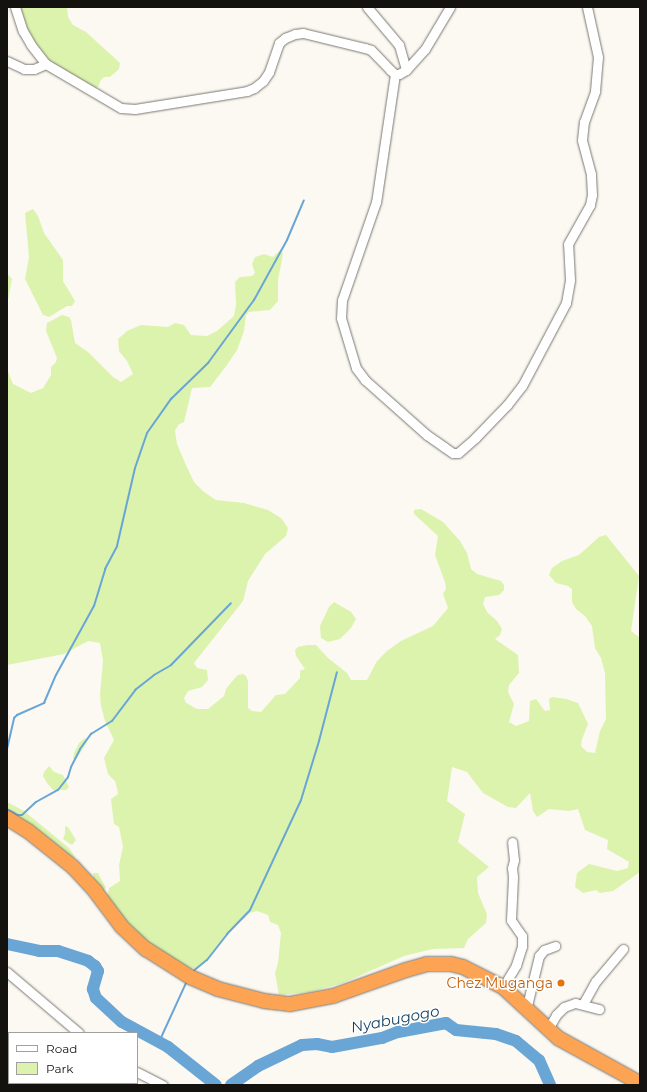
<!DOCTYPE html>
<html>
<head>
<meta charset="utf-8">
<style>
	body { margin:0 }
	#map { position:relative; width:647px; height:1092px; overflow:hidden; background:#fcf8f2; font-family:Montserrat,sans-serif }
	div>[style] { position:absolute }
	.green>* { inset:0; background:#dcf3ae; transform-origin:0 0 }
	.stream>* { height:2px; margin:-1px; padding:0 1px; transform-origin:1px; border-radius:1px; background:#69a5d5 }
	.river>* { height:12px; margin:-6px; padding:0 6px; transform-origin:6px; border-radius:6px; background:#69a5d5 }
	.roads { filter:drop-shadow(0 0 1px #7a7771) drop-shadow(0 0 1px #7a7771) }
	.minor>* { height:9px; margin:-4.5px; padding:0 4.5px; transform-origin:4.5px; border-radius:4.5px; background:#fff }
	.highway>* { height:14px; margin:-7px; padding:0 7px; transform-origin:7px; border-radius:7px; background:#fda454 }
	.dots>* { width:11px; height:11px; translate:-50% -50%; box-sizing:border-box; border:2px solid #fff; border-radius:50% }
	span { translate:-50% -50%; white-space:nowrap; text-align:center; line-height:1.15; -webkit-text-stroke:3px #fff; paint-order:stroke }
	.food-label { font-size:14px; color:#c56008 }
	.right { translate:-100% -50%; text-align:right }
	.water-label { font-size:15px; color:#154364; font-style:italic }
	.frame { position:absolute; inset:0; border:8px solid #13120f; pointer-events:none }
	.legend { position:absolute; left:8px; top:1032px; width:130px; height:52px; box-sizing:border-box; background:#fff; border:1px solid #a1a09f; margin:0; padding:5px 7px; list-style:none; font-size:12px; color:#13120f }
	.legend li { display:flex; align-items:center; gap:8px; height:20px }
	.legend b { width:20px; border:1px solid #a1a09f }
</style>
</head>
<body>
<div id="map">
	<div class="green">
		<div style="clip-path:polygon(20px 7px,67px 7px,68px 17px,73px 25px,86px 32px,120px 63px,119px 69px,110px 77px,104px 77px,101px 80px,98px 87px,94px 88px,51px 62px,30px 38px)"></div>
		<div style="clip-path:polygon(33px 209px,38px 216px,44px 233px,63px 260px,63px 281px,75px 301px,72px 306px,67px 306px,49px 317px,43px 315px,25px 279px,29px 257px,25px 213px)"></div>
		<div style="clip-path:polygon(280px 250px,283px 254px,278px 280px,278px 301px,270px 310px,249px 312px,246px 315px,244px 331px,237px 350px,227px 365px,210px 387px,192px 388px,184px 422px,178px 425px,175px 431px,177px 444px,185px 463px,194px 482px,204px 492px,216px 500px,244px 503px,268px 510px,281px 518px,288px 528px,286px 536px,265px 554px,248px 581px,243px 601px,194px 663px,197px 668px,207px 670px,208px 680px,202px 687px,188px 691px,184px 698px,186px 703px,197px 709px,208px 709px,224px 696px,226px 689px,234px 679px,238px 675px,243px 674px,246px 676px,248px 681px,248px 708px,252px 711px,261px 712px,276px 695px,285px 694px,300px 678px,300px 671px,305px 669px,296px 656px,295px 650px,298px 647px,307px 645px,316px 645px,328px 658px,347px 673px,351px 680px,367px 680px,377px 661px,387px 651px,401px 641px,433px 626px,448px 608px,443px 594px,446px 589px,445px 582px,435px 555px,438px 536px,414px 514px,414px 510px,421px 509px,443px 522px,460px 541px,467px 553px,471px 569px,477px 574px,501px 581px,504px 585px,504px 590px,499px 595px,485px 597px,483px 604px,487px 612px,497px 621px,502px 629px,500px 635px,495px 639px,518px 655px,519px 673px,509px 685px,508px 692px,514px 704px,509px 722px,516px 726px,529px 721px,530px 701px,536px 699px,545px 711px,550px 710px,549px 699px,552px 697px,566px 699px,578px 703px,588px 724px,582px 739px,581px 746px,587px 752px,595px 753px,600px 731px,606px 719px,605px 673px,601px 658px,595px 648px,592px 626px,585px 616px,576px 609px,572px 602px,572px 589px,568px 586px,556px 583px,549px 575px,552px 568px,562px 561px,579px 555px,599px 537px,606px 535px,639px 576px,631px 631px,640px 638px,640px 872px,613px 891px,600px 893px,596px 890px,583px 893px,575px 887px,577px 873px,589px 864px,617px 871px,628px 868px,629px 862px,607px 849px,608px 840px,585px 830px,578px 809px,569px 811px,549px 809px,537px 817px,533px 811px,530px 793px,516px 808px,508px 807px,483px 793px,467px 772px,452px 767px,447px 801px,465px 814px,458px 842px,489px 867px,477px 877px,478px 893px,487px 914px,486px 923px,468px 939px,464px 948px,433px 949px,404px 956px,343px 983px,310px 992px,279px 995px,275px 973px,278px 963px,281px 933px,278px 925px,270px 922px,268px 915px,257px 911px,250px 913px,227px 934px,207px 960px,197px 968px,189px 969px,142px 938px,122px 917px,94px 881px,93px 873px,98px 873px,106px 888px,104px 890px,108px 895px,109px 888px,120px 881px,119px 865px,123px 847px,119px 827px,114px 824px,111px 799px,118px 794px,117px 788px,115px 781px,108px 774px,104px 758px,114px 740px,105px 721px,101px 706px,100px 694px,103px 661px,100px 643px,88px 641px,64px 654px,7px 665px,7px 369px,13px 384px,31px 393px,43px 388px,51px 375px,51px 367px,56px 362px,57px 358px,46px 331px,47px 323px,62px 315px,69px 317px,71px 320px,75px 343px,88px 352px,113px 377px,121px 382px,133px 374px,127px 361px,119px 351px,118px 339px,127px 331px,141px 325px,168px 327px,175px 323px,184px 325px,191px 335px,207px 336px,217px 331px,234px 316px,236px 304px,235px 282px,240px 277px,252px 276px,255px 273px,252px 264px,255px 257px,264px 254px,273px 257px)"></div>
		<div style="clip-path:polygon(7px 273px,12px 279px,7px 305px)"></div>
		<div style="clip-path:polygon(334px 602px,351px 612px,356px 619px,351px 628px,340px 639px,328px 642px,321px 638px,320px 626px,329px 607px)"></div>
		<div style="clip-path:polygon(85px 738px,87px 740px,86px 744px,77px 758px,73px 759px,74px 753px,79px 743px)"></div>
		<div style="clip-path:polygon(49px 766px,54px 772px,63px 775px,69px 787px,66px 790px,53px 790px,47px 783px,43px 776px,44px 772px)"></div>
		<div style="clip-path:polygon(7px 802px,24px 811px,69px 848px,76px 858px,71px 857px,48px 838px,7px 811px)"></div>
		<div style="clip-path:polygon(65px 826px,68px 827px,76px 840px,72px 845px,63px 839px,65px 834px)"></div>
		<div style="left:53px;top:1083px;width:41px;height:2px"></div>
	</div>
	<div class="stream">
		<div style="left:7px;top:749px;width:32px;rotate:-77deg"></div>
		<div style="left:14px;top:718px;width:4px;rotate:-45deg"></div>
		<div style="left:17px;top:715px;width:30px;rotate:-24deg"></div>
		<div style="left:44px;top:703px;width:30px;rotate:-67deg"></div>
		<div style="left:56px;top:675px;width:79px;rotate:-61.2deg"></div>
		<div style="left:94px;top:606px;width:39px;rotate:-73deg"></div>
		<div style="left:105px;top:569px;width:26px;rotate:-62deg"></div>
		<div style="left:117px;top:546px;width:80px;rotate:-77deg"></div>
		<div style="left:135px;top:468px;width:37px;rotate:-71deg"></div>
		<div style="left:147px;top:433px;width:42px;rotate:-54.8deg"></div>
		<div style="left:171px;top:399px;width:52px;rotate:-44.2deg"></div>
		<div style="left:208px;top:363px;width:78px;rotate:-53.9deg"></div>
		<div style="left:254px;top:300px;width:68px;rotate:-61.2deg"></div>
		<div style="left:287px;top:240px;width:43px;rotate:-67deg"></div>
		<div style="left:7px;top:809px;width:13px;rotate:29deg"></div>
		<div style="left:18px;top:815px;width:4px"></div>
		<div style="left:22px;top:815px;width:19px;rotate:-43deg"></div>
		<div style="left:36px;top:802px;width:25px;rotate:-29deg"></div>
		<div style="left:58px;top:790px;width:16px;rotate:-52deg"></div>
		<div style="left:68px;top:777px;width:10px;rotate:-73deg"></div>
		<div style="left:71px;top:767px;width:20px;rotate:-63deg"></div>
		<div style="left:80px;top:749px;width:19px;rotate:-54deg"></div>
		<div style="left:91px;top:734px;width:25px;rotate:-32deg"></div>
		<div style="left:112px;top:721px;width:39px;rotate:-53deg"></div>
		<div style="left:135px;top:690px;width:24px;rotate:-38deg"></div>
		<div style="left:154px;top:675px;width:20px;rotate:-30deg"></div>
		<div style="left:171px;top:665px;width:86px;rotate:-45.9deg"></div>
		<div style="left:192px;top:972px;width:19px;rotate:-39deg"></div>
		<div style="left:207px;top:960px;width:33px;rotate:-52deg"></div>
		<div style="left:227px;top:934px;width:33px;rotate:-46deg"></div>
		<div style="left:250px;top:910px;width:121px;rotate:-65.1deg"></div>
		<div style="left:301px;top:800px;width:62px;rotate:-73deg"></div>
		<div style="left:319px;top:741px;width:71px;rotate:-75.4deg"></div>
		<div style="left:159px;top:1042px;width:65px;rotate:-65.4deg"></div>
	</div>
	<div class="river">
		<div style="left:7px;top:944px;width:33px;rotate:12deg"></div>
		<div style="left:39px;top:951px;width:19px"></div>
		<div style="left:58px;top:951px;width:32px;rotate:18deg"></div>
		<div style="left:88px;top:961px;width:9px;rotate:36deg"></div>
		<div style="left:95px;top:966px;width:6px;rotate:59deg"></div>
		<div style="left:98px;top:971px;width:19px;rotate:106deg"></div>
		<div style="left:93px;top:989px;width:9px;rotate:72deg"></div>
		<div style="left:96px;top:998px;width:35px;rotate:43deg"></div>
		<div style="left:122px;top:1022px;width:52px;rotate:28.5deg"></div>
		<div style="left:168px;top:1047px;width:61px;rotate:38.4deg"></div>
		<div style="left:231px;top:1085px;width:33px;rotate:-35deg"></div>
		<div style="left:258px;top:1066px;width:49px;rotate:-25.5deg"></div>
		<div style="left:302px;top:1045px;width:15px;rotate:-4deg"></div>
		<div style="left:317px;top:1044px;width:15px;rotate:11deg"></div>
		<div style="left:332px;top:1047px;width:51px;rotate:-10.2deg"></div>
		<div style="left:382px;top:1038px;width:17px;rotate:-21deg"></div>
		<div style="left:398px;top:1032px;width:49px;rotate:-10.6deg"></div>
		<div style="left:446px;top:1023px;width:12px;rotate:35deg"></div>
		<div style="left:456px;top:1030px;width:40px;rotate:5.7deg"></div>
		<div style="left:496px;top:1034px;width:21px;rotate:19deg"></div>
		<div style="left:516px;top:1041px;width:30px;rotate:40deg"></div>
		<div style="left:539px;top:1060px;width:27px;rotate:66deg"></div>
	</div>
	<div class="roads">
		<div class="minor">
			<div style="left:15px;top:7px;width:25px;rotate:72deg"></div>
			<div style="left:23px;top:31px;width:16px;rotate:60deg"></div>
			<div style="left:31px;top:45px;width:24px;rotate:52deg"></div>
			<div style="left:46px;top:64px;width:87px;rotate:30.4deg"></div>
			<div style="left:121px;top:108px;width:14px;rotate:4deg"></div>
			<div style="left:135px;top:109px;width:113px;rotate:-9.1deg"></div>
			<div style="left:247px;top:91px;width:8px;rotate:-23deg"></div>
			<div style="left:254px;top:88px;width:11px;rotate:-38deg"></div>
			<div style="left:263px;top:81px;width:11px;rotate:-56deg"></div>
			<div style="left:269px;top:72px;width:31px;rotate:-71deg"></div>
			<div style="left:279px;top:43px;width:8px;rotate:-40deg"></div>
			<div style="left:285px;top:38px;width:11px;rotate:-22deg"></div>
			<div style="left:295px;top:34px;width:8px;rotate:-7deg"></div>
			<div style="left:303px;top:33px;width:64px;rotate:13.6deg"></div>
			<div style="left:365px;top:48px;width:6px;rotate:18deg"></div>
			<div style="left:371px;top:50px;width:28px;rotate:46deg"></div>
			<div style="left:390px;top:70px;width:6px;rotate:39deg"></div>
			<div style="left:395px;top:74px;width:4px"></div>
			<div style="left:399px;top:74px;width:8px;rotate:-30deg"></div>
			<div style="left:406px;top:70px;width:28px;rotate:-48deg"></div>
			<div style="left:425px;top:49px;width:49px;rotate:-59.2deg"></div>
			<div style="left:367px;top:7px;width:50px;rotate:49.9deg"></div>
			<div style="left:399px;top:45px;width:26px;rotate:74deg"></div>
			<div style="left:7px;top:61px;width:19px;rotate:25deg"></div>
			<div style="left:24px;top:69px;width:10px"></div>
			<div style="left:34px;top:69px;width:13px;rotate:-23deg"></div>
			<div style="left:395px;top:74px;width:129px;rotate:98.4deg"></div>
			<div style="left:376px;top:202px;width:104px;rotate:109.1deg"></div>
			<div style="left:342px;top:300px;width:18px;rotate:93deg"></div>
			<div style="left:341px;top:318px;width:52px;rotate:73.3deg"></div>
			<div style="left:356px;top:368px;width:15px;rotate:53deg"></div>
			<div style="left:365px;top:380px;width:83px;rotate:41.6deg"></div>
			<div style="left:427px;top:435px;width:21px;rotate:35deg"></div>
			<div style="left:444px;top:447px;width:11px;rotate:34deg"></div>
			<div style="left:453px;top:453px;width:5px"></div>
			<div style="left:458px;top:453px;width:23px;rotate:-41deg"></div>
			<div style="left:475px;top:438px;width:46px;rotate:-45.9deg"></div>
			<div style="left:507px;top:405px;width:24px;rotate:-52deg"></div>
			<div style="left:522px;top:386px;width:94px;rotate:-62.1deg"></div>
			<div style="left:566px;top:303px;width:23px;rotate:-80deg"></div>
			<div style="left:570px;top:280px;width:36px;rotate:-93deg"></div>
			<div style="left:568px;top:244px;width:45px;rotate:-60.6deg"></div>
			<div style="left:590px;top:205px;width:10px;rotate:-79deg"></div>
			<div style="left:592px;top:195px;width:21px;rotate:-93deg"></div>
			<div style="left:591px;top:174px;width:35px;rotate:-105deg"></div>
			<div style="left:582px;top:140px;width:18px;rotate:-84deg"></div>
			<div style="left:584px;top:122px;width:33px;rotate:-70deg"></div>
			<div style="left:595px;top:91px;width:34px;rotate:-85deg"></div>
			<div style="left:598px;top:57px;width:51px;rotate:-102.4deg"></div>
			<div style="left:7px;top:972px;width:94px;rotate:40.3deg"></div>
			<div style="left:503px;top:987px;width:26px;rotate:-59deg"></div>
			<div style="left:516px;top:965px;width:20px;rotate:-72deg"></div>
			<div style="left:522px;top:946px;width:10px;rotate:-90deg"></div>
			<div style="left:522px;top:936px;width:19px;rotate:-125deg"></div>
			<div style="left:511px;top:920px;width:43px;rotate:-87.3deg"></div>
			<div style="left:513px;top:877px;width:9px;rotate:-96deg"></div>
			<div style="left:512px;top:868px;width:8px;rotate:-76deg"></div>
			<div style="left:514px;top:860px;width:18px;rotate:-96deg"></div>
			<div style="left:583px;top:1004px;width:26px;rotate:-61deg"></div>
			<div style="left:596px;top:981px;width:42px;rotate:-49.8deg"></div>
			<div style="left:526px;top:1010px;width:56px;rotate:-76.5deg"></div>
			<div style="left:539px;top:956px;width:8px;rotate:-50deg"></div>
			<div style="left:544px;top:950px;width:12px;rotate:-20deg"></div>
			<div style="left:548px;top:1029px;width:16px;rotate:-60deg"></div>
			<div style="left:556px;top:1015px;width:11px;rotate:-45deg"></div>
			<div style="left:564px;top:1007px;width:12px;rotate:-20deg"></div>
			<div style="left:575px;top:1003px;width:25px;rotate:14deg"></div>
			<div style="left:137px;top:1072px;width:29px;rotate:27deg"></div>
		</div>
		<div class="highway">
			<div style="left:7px;top:818px;width:25px;rotate:32deg"></div>
			<div style="left:28px;top:831px;width:58px;rotate:38.7deg"></div>
			<div style="left:73px;top:867px;width:33px;rotate:47deg"></div>
			<div style="left:95px;top:891px;width:45px;rotate:53.1deg"></div>
			<div style="left:122px;top:927px;width:33px;rotate:43deg"></div>
			<div style="left:146px;top:949px;width:52px;rotate:32.5deg"></div>
			<div style="left:190px;top:977px;width:30px;rotate:23deg"></div>
			<div style="left:218px;top:989px;width:48px;rotate:14.6deg"></div>
			<div style="left:264px;top:1001px;width:26px;rotate:7deg"></div>
			<div style="left:290px;top:1004px;width:44px;rotate:-10.5deg"></div>
			<div style="left:333px;top:996px;width:77px;rotate:-19.6deg"></div>
			<div style="left:406px;top:970px;width:22px;rotate:-16deg"></div>
			<div style="left:427px;top:964px;width:24px"></div>
			<div style="left:451px;top:964px;width:12px;rotate:14deg"></div>
			<div style="left:463px;top:967px;width:45px;rotate:26.6deg"></div>
			<div style="left:503px;top:987px;width:75px;rotate:42.8deg"></div>
			<div style="left:558px;top:1038px;width:94px;rotate:28.8deg"></div>
		</div>
	</div>
	<div class="dots">
		<div style="left:561px;top:983px;background:#e8710a"></div>
	</div>
	<div class="food-label">
		<span class="right" style="left:553px;top:983px">Chez Muganga</span>
	</div>
	<div class="water-label">
		<span style="left:395px;top:1019px;rotate:-11deg">Nyabugogo</span>
	</div>
	<div class="frame"></div>
	<ul class="legend">
	<li><b style="height:5px;background:#fff"></b>Road</li>
	<li><b style="height:11px;background:#dcf3ae"></b>Park</li>
	</ul>
</div>
</body>
</html>
